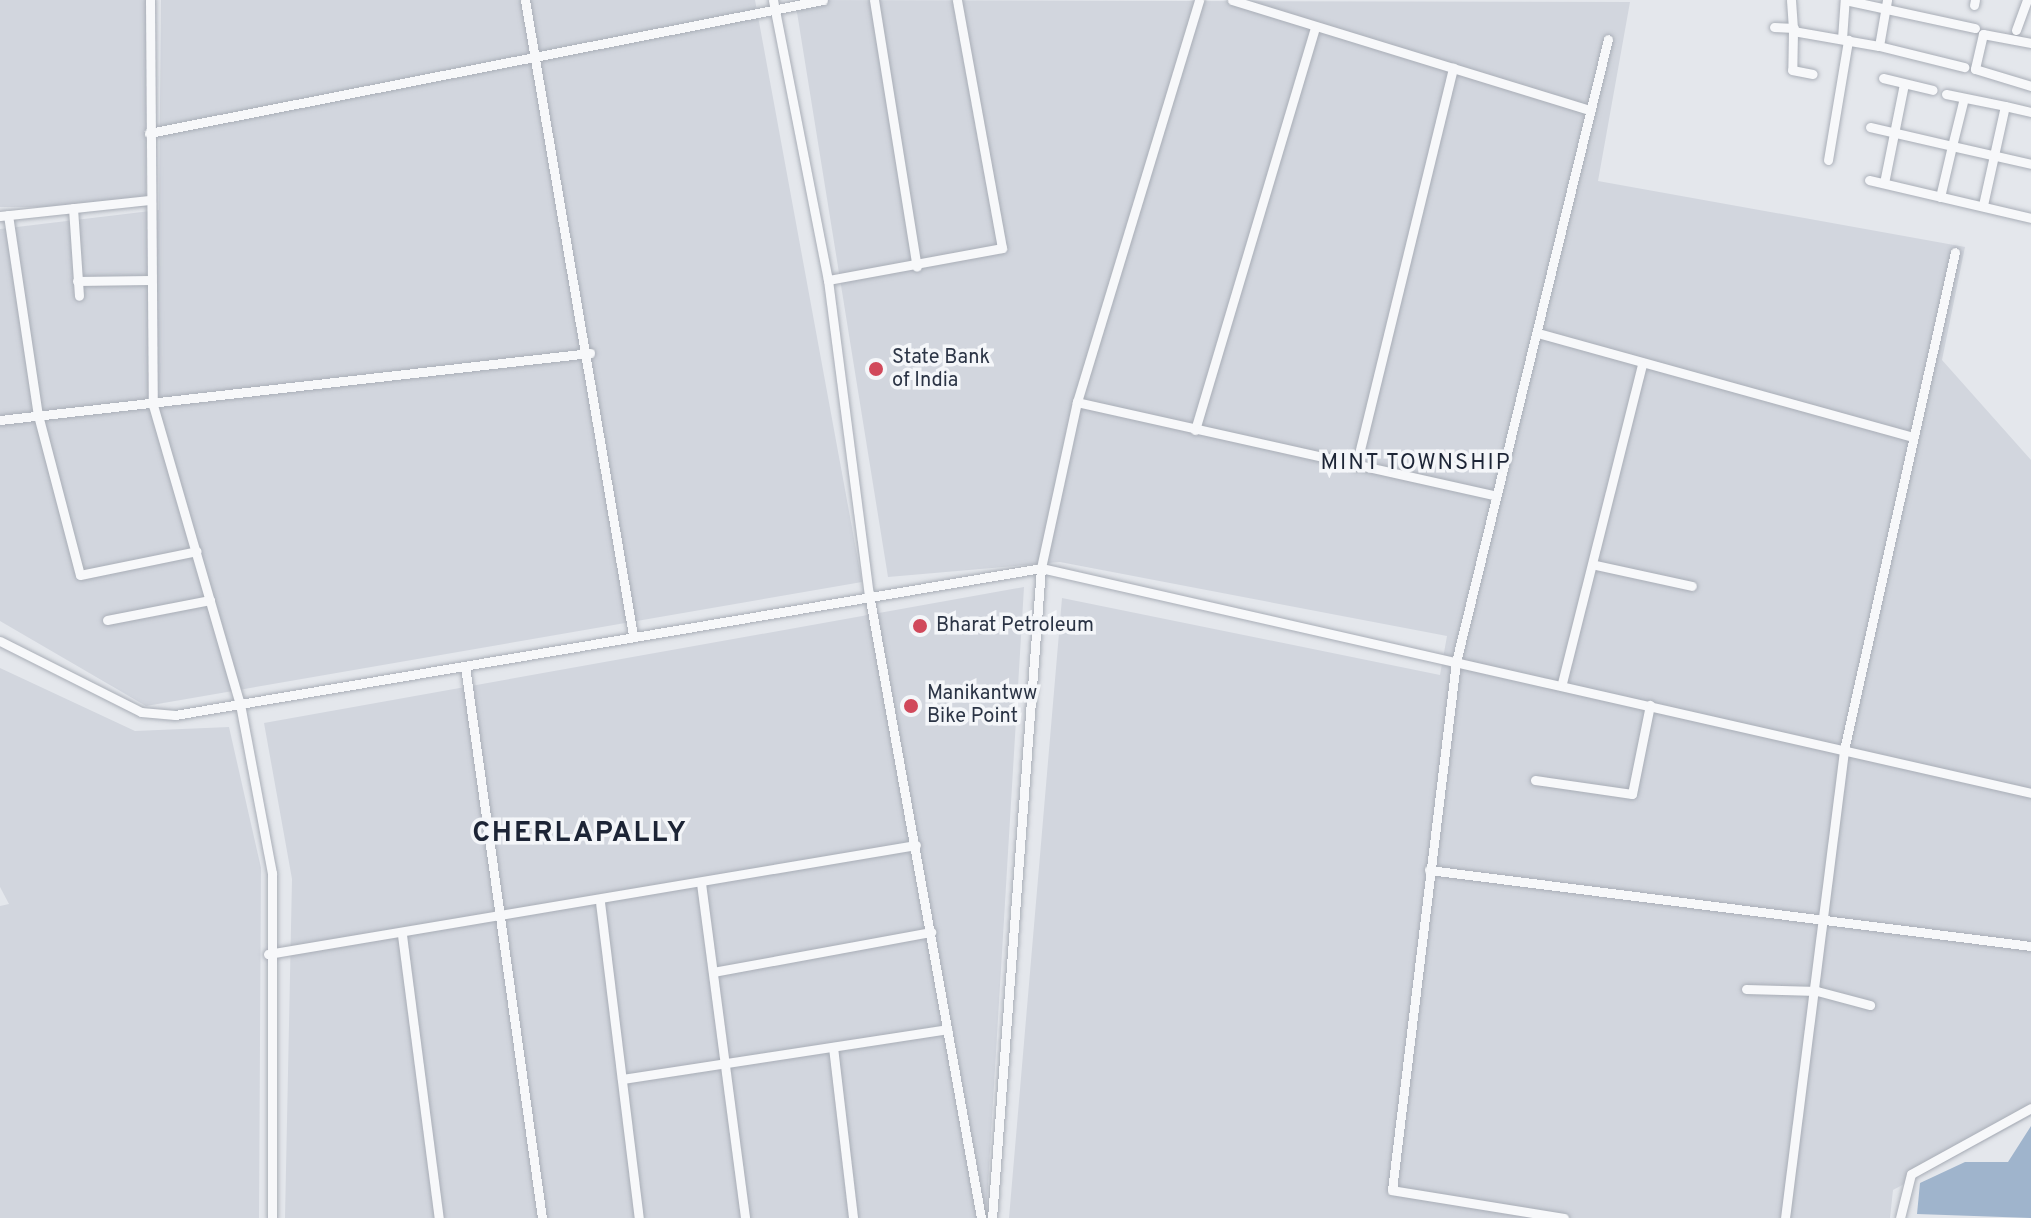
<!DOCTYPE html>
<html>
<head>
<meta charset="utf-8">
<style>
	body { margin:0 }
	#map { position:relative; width:2031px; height:1218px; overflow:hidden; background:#e4e7ec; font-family:Overpass,sans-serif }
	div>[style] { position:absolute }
	.built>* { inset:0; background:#d2d6de; transform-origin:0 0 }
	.water>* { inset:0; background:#9fb4cc }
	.roads { filter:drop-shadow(0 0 2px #a9aeb7) drop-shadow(0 0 2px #a9aeb7) }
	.minor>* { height:9px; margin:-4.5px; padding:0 4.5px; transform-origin:4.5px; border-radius:4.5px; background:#f7f8fa }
	.dots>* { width:22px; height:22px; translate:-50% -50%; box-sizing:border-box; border:4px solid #f4f6f9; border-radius:50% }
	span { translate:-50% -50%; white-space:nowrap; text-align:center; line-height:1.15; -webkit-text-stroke:7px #f4f6f9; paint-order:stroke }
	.poi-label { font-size:20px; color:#2b3445 }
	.left { translate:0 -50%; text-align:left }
	.neighbourhood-label { font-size:22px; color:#1d2536; letter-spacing:2px }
	.district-label { font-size:28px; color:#1d2536; font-weight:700; letter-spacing:2px }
</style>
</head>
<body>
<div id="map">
	<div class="built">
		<div style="left:0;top:0;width:146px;height:207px"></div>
		<div style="clip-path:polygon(161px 0,755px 0,862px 582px,146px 706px,0 621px,0 229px,159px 210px)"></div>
		<div style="clip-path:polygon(795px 0,1630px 2px,1598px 181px,1965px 247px,1942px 360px,2031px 460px,2031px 1116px,1893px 1190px,1890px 1218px,1009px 1218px,1062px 598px,1440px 675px,1447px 636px,1060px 562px,888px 577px)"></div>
		<div style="clip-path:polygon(1024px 587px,986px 1218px,285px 1218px,292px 879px,264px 723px)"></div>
		<div style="clip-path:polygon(0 668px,135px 731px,229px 727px,261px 868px,259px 1218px,0 1218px,0 906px,9px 904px,0 887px)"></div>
	</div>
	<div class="water">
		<div style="clip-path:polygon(2031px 1126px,2031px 1218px,1917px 1214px,1920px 1183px,1965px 1162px,2008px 1162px)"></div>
	</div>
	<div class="roads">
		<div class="minor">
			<div style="left:150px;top:0;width:405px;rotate:89.6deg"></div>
			<div style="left:153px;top:405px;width:311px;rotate:73.8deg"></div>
			<div style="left:240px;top:704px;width:172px;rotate:79.3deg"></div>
			<div style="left:272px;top:873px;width:345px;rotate:90deg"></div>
			<div style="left:525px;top:0;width:644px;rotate:80.35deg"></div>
			<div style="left:773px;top:0;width:285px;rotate:78.9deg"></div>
			<div style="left:828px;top:280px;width:317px;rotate:82.6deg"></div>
			<div style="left:869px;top:594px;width:634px;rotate:79.82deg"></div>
			<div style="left:874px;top:0;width:270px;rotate:80.9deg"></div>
			<div style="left:1232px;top:0;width:375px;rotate:17.1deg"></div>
			<div style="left:1791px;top:0;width:31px;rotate:86deg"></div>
			<div style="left:1793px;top:31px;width:87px;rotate:9.9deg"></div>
			<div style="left:1879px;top:46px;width:47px;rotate:-80.1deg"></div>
			<div style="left:1845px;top:0;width:133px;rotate:12.2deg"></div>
			<div style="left:1974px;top:5px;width:5px;rotate:-79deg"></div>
			<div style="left:1774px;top:27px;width:20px;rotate:3deg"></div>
			<div style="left:2016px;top:30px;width:32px;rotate:-70deg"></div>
			<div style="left:1793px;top:31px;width:39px;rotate:91deg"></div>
			<div style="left:1792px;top:70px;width:21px;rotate:11deg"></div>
			<div style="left:1842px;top:39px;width:39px;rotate:-86deg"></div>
			<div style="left:2031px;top:43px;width:49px;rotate:-169.4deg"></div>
			<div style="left:1983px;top:34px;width:36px;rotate:103deg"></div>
			<div style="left:1975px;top:69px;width:59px;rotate:16.9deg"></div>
			<div style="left:1879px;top:46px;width:88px;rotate:13.9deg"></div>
			<div style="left:1883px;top:78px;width:51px;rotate:13.5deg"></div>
			<div style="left:1946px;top:94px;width:60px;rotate:11.5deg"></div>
			<div style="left:1870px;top:127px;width:84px;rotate:13deg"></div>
			<div style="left:1952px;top:146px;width:49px;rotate:-76deg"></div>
			<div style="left:149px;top:133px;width:687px;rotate:-11.16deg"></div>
			<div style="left:1828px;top:160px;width:122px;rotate:-80.5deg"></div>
			<div style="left:1869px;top:180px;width:166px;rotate:13.2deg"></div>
			<div style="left:1884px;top:183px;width:101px;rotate:-78.6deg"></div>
			<div style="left:1940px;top:197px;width:52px;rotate:-76.8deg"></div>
			<div style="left:1952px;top:146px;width:81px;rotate:12.8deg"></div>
			<div style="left:1983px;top:205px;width:101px;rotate:-77.5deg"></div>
			<div style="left:2005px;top:106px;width:27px;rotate:13deg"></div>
			<div style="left:73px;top:208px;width:88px;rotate:86.1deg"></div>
			<div style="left:8px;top:215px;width:202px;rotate:81.5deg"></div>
			<div style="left:38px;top:415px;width:165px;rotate:75.3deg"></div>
			<div style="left:80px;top:575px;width:119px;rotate:-11.6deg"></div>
			<div style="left:0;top:216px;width:150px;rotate:-6.1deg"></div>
			<div style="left:828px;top:280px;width:177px;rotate:-10.4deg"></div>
			<div style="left:1002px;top:248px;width:252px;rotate:-100.3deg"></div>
			<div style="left:77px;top:281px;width:73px;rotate:-0.8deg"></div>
			<div style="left:1538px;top:333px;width:386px;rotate:15.5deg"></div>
			<div style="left:1077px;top:402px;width:427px;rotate:12.6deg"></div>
			<div style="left:0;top:420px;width:594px;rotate:-6.48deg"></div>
			<div style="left:1195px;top:430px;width:420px;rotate:-73.4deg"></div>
			<div style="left:1356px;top:466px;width:410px;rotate:-76.3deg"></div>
			<div style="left:1596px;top:565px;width:98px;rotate:12.3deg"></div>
			<div style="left:107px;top:620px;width:105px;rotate:-11deg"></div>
			<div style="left:0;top:641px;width:158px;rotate:26.7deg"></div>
			<div style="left:141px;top:712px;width:34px;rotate:5deg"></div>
			<div style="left:175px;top:715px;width:878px;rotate:-9.63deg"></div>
			<div style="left:1041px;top:568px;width:1015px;rotate:12.8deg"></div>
			<div style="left:465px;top:666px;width:557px;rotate:82.06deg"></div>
			<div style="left:1562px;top:683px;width:328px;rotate:-75.9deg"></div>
			<div style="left:1535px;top:780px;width:98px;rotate:8.2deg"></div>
			<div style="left:1632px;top:794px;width:91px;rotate:-78.6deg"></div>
			<div style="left:1429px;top:870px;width:607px;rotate:7.2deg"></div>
			<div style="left:701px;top:883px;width:338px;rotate:82.5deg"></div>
			<div style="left:600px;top:902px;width:318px;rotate:83deg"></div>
			<div style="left:402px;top:935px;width:285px;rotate:82.6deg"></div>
			<div style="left:268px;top:954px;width:657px;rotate:-9.55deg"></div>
			<div style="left:713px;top:972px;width:222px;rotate:-10.4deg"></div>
			<div style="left:1746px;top:989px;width:71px;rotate:1.6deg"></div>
			<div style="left:1817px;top:991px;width:55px;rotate:14.8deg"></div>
			<div style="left:833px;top:1047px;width:172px;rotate:83.3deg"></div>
			<div style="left:622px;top:1079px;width:329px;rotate:-8.7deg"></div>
			<div style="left:992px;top:1218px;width:652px;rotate:-85.69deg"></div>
			<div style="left:1041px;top:568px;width:170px;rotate:-77.8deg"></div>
			<div style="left:1077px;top:402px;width:420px;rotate:-73.1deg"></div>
			<div style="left:1564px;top:1218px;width:174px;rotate:-170.8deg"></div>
			<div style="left:1392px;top:1190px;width:532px;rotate:-83.09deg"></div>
			<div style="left:1456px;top:662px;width:641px;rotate:-76.29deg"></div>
			<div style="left:1785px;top:1218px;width:472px;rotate:-82.8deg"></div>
			<div style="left:1844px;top:750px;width:510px;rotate:-77.43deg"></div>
			<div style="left:1900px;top:1218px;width:45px;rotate:-76deg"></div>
			<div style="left:1911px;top:1174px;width:137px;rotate:-28.8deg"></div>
		</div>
	</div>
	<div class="dots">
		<div style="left:876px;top:369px;background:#d1495b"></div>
		<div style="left:920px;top:626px;background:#d1495b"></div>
		<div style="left:911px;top:706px;background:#d1495b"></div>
	</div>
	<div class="poi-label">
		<span class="left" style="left:892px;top:370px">State Bank<br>of India</span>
		<span class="left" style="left:936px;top:626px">Bharat Petroleum</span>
		<span class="left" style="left:927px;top:706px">Manikantww<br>Bike Point</span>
	</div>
	<div class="neighbourhood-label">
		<span style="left:1416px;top:464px">MINT TOWNSHIP</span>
	</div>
	<div class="district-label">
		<span style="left:580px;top:834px">CHERLAPALLY</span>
	</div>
</div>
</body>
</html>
